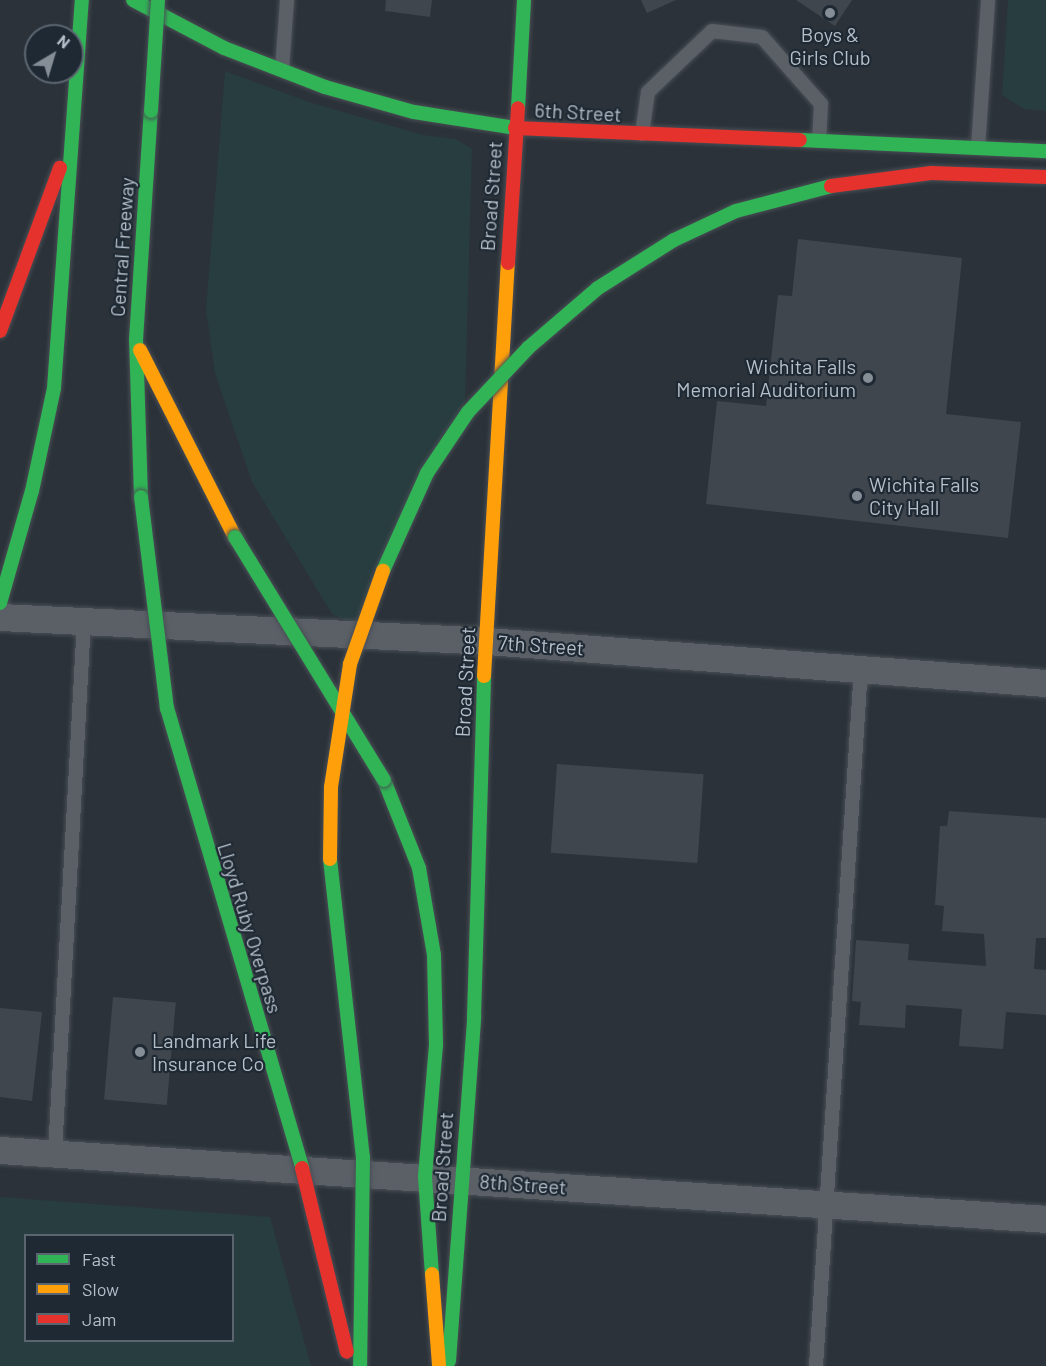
<!DOCTYPE html>
<html>
<head>
<meta charset="utf-8">
<style>
	body { margin:0 }
	#map { position:relative; width:1046px; height:1366px; overflow:hidden; background:#2b3239; font-family:Barlow,sans-serif }
	div>[style] { position:absolute }
	.green>* { inset:0; background:#283d3f }
	.building>* { inset:0; background:#40464d; transform-origin:0 0 }
	.roads { filter:drop-shadow(0 0 2px #494e54) drop-shadow(0 0 2px #494e54) }
	.lane>* { height:14px; margin:-7px; padding:0 7px; transform-origin:7px; border-radius:7px; background:#5b6067 }
	.street>* { height:27px; margin:-13.5px; padding:0 13.5px; transform-origin:13.5px; border-radius:13.5px; background:#5b6067 }
	.fast>* { height:14px; margin:-7px; padding:0 7px; transform-origin:7px; border-radius:7px; background:#30b455 }
	.slow>* { height:14px; margin:-7px; padding:0 7px; transform-origin:7px; border-radius:7px; background:#ff9f0a }
	.jam>* { height:14px; margin:-7px; padding:0 7px; transform-origin:7px; border-radius:7px; background:#e5322d }
	.bridges { filter:drop-shadow(0 0 2px #484e55) drop-shadow(0 0 2px #484e55) }
	.fast-bridge>* { height:14px; margin:-7px; padding:0 7px; transform-origin:7px; border-radius:7px; background:#30b455 }
	.slow-bridge>* { height:14px; margin:-7px; padding:0 7px; transform-origin:7px; border-radius:7px; background:#ff9f0a }
	.jam-bridge>* { height:14px; margin:-7px; padding:0 7px; transform-origin:7px; border-radius:7px; background:#e5322d }
	.dots>* { width:16px; height:16px; translate:-50% -50%; box-sizing:border-box; border:3px solid #1e2934; border-radius:50% }
	span { translate:-50% -50%; white-space:nowrap; text-align:center; line-height:1.15; -webkit-text-stroke:4.5px #1e2934; paint-order:stroke }
	.poi-label { font-size:20px; color:#b5bfca }
	.right { translate:-100% -50%; text-align:right }
	.left { translate:0 -50%; text-align:left }
	.street-label { font-size:20px; color:#b5bfca }
	.legend { position:absolute; left:24px; top:1234px; width:210px; height:108px; box-sizing:border-box; background:#1e2934; border:2px solid #5a6570; margin:0; padding:8px 10px; list-style:none; font-size:18px; color:#b5bfca }
	.legend li { display:flex; align-items:center; gap:12px; height:30px }
	.legend b { width:30px; border:2px solid #5a6570 }
	.north { position:absolute; left:24px; top:24px; width:60px; height:60px; box-sizing:border-box; background:#1e2934; border:2px solid #5a6570; border-radius:50%; rotate:38deg; font-size:16px; font-weight:700; line-height:24px; text-align:center; color:#b5bfca }
	.north::after { content:''; display:block; margin:auto; width:21px; height:27px; background:#858e97; clip-path:polygon(50% 0,100% 100%,50% 72%,0 100%) }
</style>
</head>
<body>
<div id="map">
	<div class="green">
		<div style="clip-path:polygon(1008px 0,1046px 0,1046px 111px,1024px 109px,1002px 95px)"></div>
		<div style="clip-path:polygon(225px 71px,312px 103px,423px 135px,456px 139px,472px 149px,465px 402px,355px 626px,332px 614px,252px 482px,215px 373px,206px 310px)"></div>
		<div style="clip-path:polygon(evenodd,0 1197px,270px 1217px,311px 1366px,0 1366px,0 1197px,26px 1236px,232px 1236px,232px 1340px,26px 1340px,26px 1236px)"></div>
	</div>
	<div class="building">
		<div style="clip-path:polygon(386px 0,432px 0,430px 17px,385px 11px)"></div>
		<div style="clip-path:polygon(641px 0,676px 0,647px 13px)"></div>
		<div style="clip-path:polygon(796px 0,852px 0,835px 26px)"></div>
		<div style="clip-path:polygon(798px 239px,962px 258px,946px 414px,1021px 422px,1008px 538px,706px 504px,717px 401px,766px 406px,778px 295px,792px 296px)"></div>
		<div style="left:557px;top:764px;width:147px;height:89px;rotate:4deg"></div>
		<div style="clip-path:polygon(949px 811px,1046px 818px,1046px 938px,1036px 938px,1034px 969px,1046px 970px,1046px 1015px,1006px 1012px,1003px 1049px,959px 1046px,962px 1009px,906px 1005px,905px 1028px,859px 1025px,861px 1002px,852px 1001px,856px 940px,909px 944px,908px 960px,986px 966px,984px 934px,942px 931px,944px 906px,935px 905px,940px 826px,947px 826px)"></div>
		<div style="left:113px;top:997px;width:63px;height:103px;rotate:5deg"></div>
		<div style="clip-path:polygon(0 1008px,42px 1012px,32px 1101px,0 1097px)"></div>
	</div>
	<div class="roads">
		<div class="lane">
			<div style="left:282px;top:70px;width:70px;rotate:-85.9deg"></div>
			<div style="left:642px;top:134px;width:42px;rotate:-81.9deg"></div>
			<div style="left:648px;top:92px;width:88px;rotate:-43.6deg"></div>
			<div style="left:712px;top:31px;width:50px;rotate:6.8deg"></div>
			<div style="left:762px;top:37px;width:89px;rotate:48.6deg"></div>
			<div style="left:821px;top:104px;width:37px;rotate:93deg"></div>
			<div style="left:978px;top:148px;width:148px;rotate:-86.1deg"></div>
			<div style="left:55px;top:1153px;width:533px;rotate:-86.88deg"></div>
			<div style="left:816px;top:1366px;width:698px;rotate:-86.31deg"></div>
		</div>
		<div class="street">
			<div style="left:0;top:617px;width:488px;rotate:2.8deg"></div>
			<div style="left:487px;top:641px;width:561px;rotate:4.3deg"></div>
			<div style="left:0;top:1150px;width:1048px;rotate:3.77deg"></div>
		</div>
		<div class="fast">
			<div style="left:133px;top:0;width:103px;rotate:27.8deg"></div>
			<div style="left:224px;top:48px;width:108px;rotate:21.1deg"></div>
			<div style="left:325px;top:87px;width:92px;rotate:15.7deg"></div>
			<div style="left:414px;top:112px;width:102px;rotate:9deg"></div>
			<div style="left:518px;top:108px;width:108px;rotate:-86.8deg"></div>
			<div style="left:800px;top:140px;width:246px;rotate:2.6deg"></div>
			<div style="left:141px;top:497px;width:157px;rotate:-91.8deg"></div>
			<div style="left:136px;top:340px;width:229px;rotate:-86.3deg"></div>
			<div style="left:0;top:603px;width:116px;rotate:-74.1deg"></div>
			<div style="left:32px;top:491px;width:105px;rotate:-77.9deg"></div>
			<div style="left:54px;top:388px;width:389px;rotate:-85.9deg"></div>
			<div style="left:384px;top:780px;width:95px;rotate:68.3deg"></div>
			<div style="left:419px;top:868px;width:88px;rotate:80.2deg"></div>
			<div style="left:434px;top:955px;width:90px;rotate:88.7deg"></div>
			<div style="left:436px;top:1045px;width:132px;rotate:94.8deg"></div>
			<div style="left:425px;top:1177px;width:97px;rotate:85.9deg"></div>
			<div style="left:449px;top:1361px;width:345px;rotate:-85.8deg"></div>
			<div style="left:474px;top:1017px;width:341px;rotate:-88.3deg"></div>
		</div>
		<div class="slow">
			<div style="left:140px;top:350px;width:210px;rotate:63.1deg"></div>
			<div style="left:484px;top:676px;width:414px;rotate:-86.7deg"></div>
			<div style="left:432px;top:1274px;width:92px;rotate:85.6deg"></div>
		</div>
		<div class="jam">
			<div style="left:515px;top:128px;width:285px;rotate:2.4deg"></div>
			<div style="left:508px;top:263px;width:155px;rotate:-86.3deg"></div>
			<div style="left:0;top:331px;width:174px;rotate:-69.8deg"></div>
		</div>
	</div>
	<div class="bridges">
		<div class="fast-bridge">
			<div style="left:151px;top:111px;width:111px;rotate:-86.4deg"></div>
			<div style="left:141px;top:497px;width:213px;rotate:83deg"></div>
			<div style="left:167px;top:708px;width:479px;rotate:73.6deg"></div>
			<div style="left:235px;top:537px;width:285px;rotate:58.5deg"></div>
			<div style="left:383px;top:571px;width:107px;rotate:-65.8deg"></div>
			<div style="left:427px;top:473px;width:73px;rotate:-56.1deg"></div>
			<div style="left:468px;top:412px;width:88px;rotate:-46.8deg"></div>
			<div style="left:528px;top:348px;width:92px;rotate:-40.6deg"></div>
			<div style="left:598px;top:288px;width:90px;rotate:-32.3deg"></div>
			<div style="left:674px;top:240px;width:68px;rotate:-25.1deg"></div>
			<div style="left:736px;top:211px;width:98px;rotate:-14.7deg"></div>
			<div style="left:330px;top:859px;width:300px;rotate:83.7deg"></div>
			<div style="left:363px;top:1157px;width:209px;rotate:90.8deg"></div>
		</div>
		<div class="slow-bridge">
			<div style="left:330px;top:859px;width:72px;rotate:-89.2deg"></div>
			<div style="left:331px;top:787px;width:124px;rotate:-81.2deg"></div>
			<div style="left:350px;top:664px;width:99px;rotate:-70.5deg"></div>
		</div>
		<div class="jam-bridge">
			<div style="left:831px;top:186px;width:101px;rotate:-7.4deg"></div>
			<div style="left:931px;top:173px;width:115px;rotate:2deg"></div>
			<div style="left:302px;top:1168px;width:189px;rotate:76.3deg"></div>
		</div>
	</div>
	<div class="dots">
		<div style="left:830px;top:13px;background:#858e97"></div>
		<div style="left:868px;top:378px;background:#858e97"></div>
		<div style="left:857px;top:496px;background:#858e97"></div>
		<div style="left:140px;top:1052px;background:#858e97"></div>
	</div>
	<div class="poi-label">
		<span style="left:830px;top:46px">Boys &amp;<br>Girls Club</span>
		<span class="right" style="left:856px;top:378px">Wichita Falls<br>Memorial Auditorium</span>
		<span class="left" style="left:869px;top:496px">Wichita Falls<br>City Hall</span>
		<span class="left" style="left:152px;top:1052px">Landmark Life<br>Insurance Co</span>
	</div>
	<div class="street-label">
		<span style="left:578px;top:112px;rotate:3deg">6th Street</span>
		<span style="left:491px;top:196px;rotate:-86deg">Broad Street</span>
		<span style="left:122px;top:247px;rotate:-86deg">Central Freeway</span>
		<span style="left:541px;top:645px;rotate:4deg">7th Street</span>
		<span style="left:465px;top:682px;rotate:-87deg">Broad Street</span>
		<span style="left:250px;top:928px;rotate:73deg">Lloyd Ruby Overpass</span>
		<span style="left:442px;top:1167px;rotate:-86deg">Broad Street</span>
		<span style="left:523px;top:1184px;rotate:4deg">8th Street</span>
	</div>
	<ul class="legend">
	<li><b style="height:8px;background:#30b455"></b>Fast</li>
	<li><b style="height:8px;background:#ff9f0a"></b>Slow</li>
	<li><b style="height:8px;background:#e5322d"></b>Jam</li>
	</ul>
	<div class="north">N</div>
</div>
</body>
</html>
